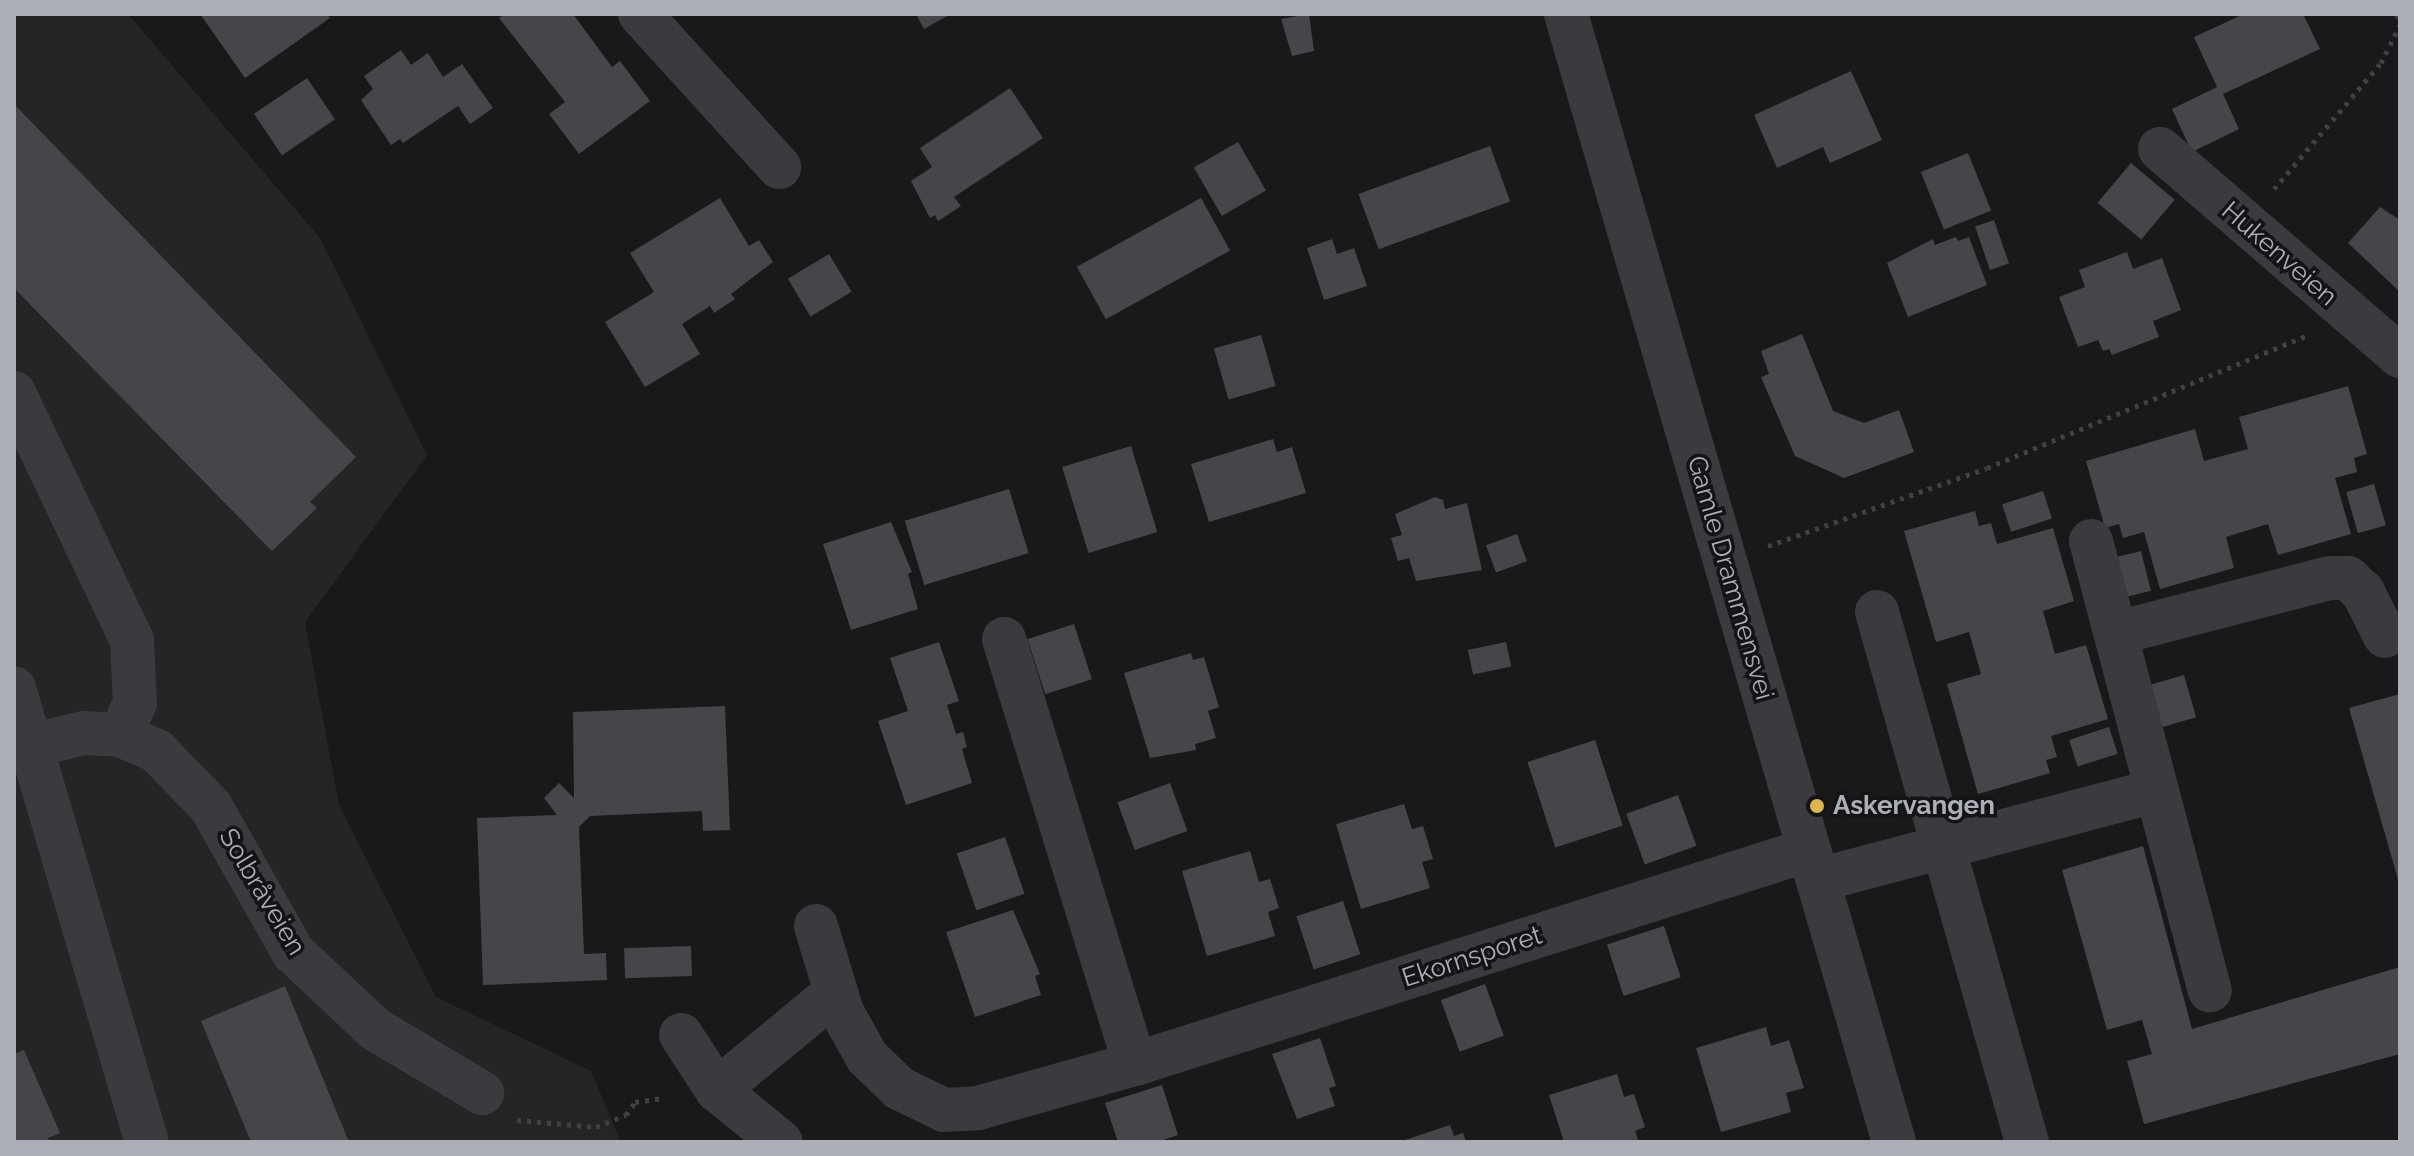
<!DOCTYPE html>
<html>
<head>
<meta charset="utf-8">
<style>
	body { margin:0 }
	#map { position:relative; width:2414px; height:1156px; overflow:hidden; background:#19181a; font-family:Raleway,sans-serif }
	div>[style] { position:absolute }
	.built>* { inset:0; background:#252527 }
	.building>* { inset:0; background:#46464a; transform-origin:0 0 }
	.path>* { height:5px; margin-top:-2.5px; transform-origin:0; background:repeating-linear-gradient(90deg,#404145 0 4px,transparent 0 10px) }
	.minor>* { height:44px; margin:-22px; padding:0 22px; transform-origin:22px; border-radius:22px; background:#3a3a3f }
	.dots>* { width:22px; height:22px; translate:-50% -50%; box-sizing:border-box; border:4px solid #141315; border-radius:50% }
	span { translate:-50% -50%; white-space:nowrap; text-align:center; line-height:1.15; -webkit-text-stroke:7px #141315; paint-order:stroke }
	.street-label { font-size:26px; color:#acafb8 }
	.poi-label { font-size:26px; color:#acafb8; font-weight:700 }
	.left { translate:0 -50%; text-align:left }
	.frame { position:absolute; inset:0; border:16px solid #acafb8; pointer-events:none }
</style>
</head>
<body>
<div id="map">
	<div class="built">
		<div style="clip-path:polygon(14px 14px,128px 14px,320px 238px,427px 455px,305px 622px,339px 805px,436px 997px,591px 1071px,621px 1142px,14px 1142px)"></div>
	</div>
	<div class="building">
		<div style="clip-path:polygon(200px 14px,327px 14px,330px 18px,245px 78px)"></div>
		<div style="clip-path:polygon(505px 14px,573px 14px,612px 67px,620px 61px,650px 101px,579px 154px,549px 114px,565px 102px,499px 18px)"></div>
		<div style="clip-path:polygon(916px 14px,951px 14px,924px 29px)"></div>
		<div style="clip-path:polygon(1309px 14px,1314px 51px,1292px 56px,1281px 19px)"></div>
		<div style="clip-path:polygon(2244px 14px,2303px 14px,2320px 49px,2223px 94px,2239px 129px,2192px 152px,2172px 109px,2217px 87px,2194px 37px)"></div>
		<div style="clip-path:polygon(401px 50px,411px 65px,428px 53px,443px 77px,462px 64px,493px 108px,470px 124px,458px 106px,403px 143px,400px 139px,391px 145px,361px 100px,373px 89px,364px 76px)"></div>
		<div style="clip-path:polygon(1851px 71px,1882px 140px,1830px 163px,1823px 147px,1777px 168px,1754px 115px)"></div>
		<div style="left:307px;top:78px;width:50px;height:64px;rotate:56deg"></div>
		<div style="clip-path:polygon(1010px 88px,1043px 138px,954px 197px,961px 206px,938px 221px,935px 215px,930px 218px,911px 181px,932px 167px,920px 148px)"></div>
		<div style="clip-path:polygon(14px 104px,356px 457px,310px 502px,317px 508px,272px 551px,14px 288px)"></div>
		<div style="left:1238px;top:142px;width:56px;height:51px;rotate:60deg"></div>
		<div style="left:1490px;top:146px;width:59px;height:140px;rotate:70deg"></div>
		<div style="left:1968px;top:153px;width:62px;height:51px;rotate:68deg"></div>
		<div style="left:2131px;top:163px;width:57px;height:52px;rotate:40deg"></div>
		<div style="clip-path:polygon(720px 198px,749px 246px,759px 240px,773px 262px,731px 294px,735px 299px,714px 313px,710px 306px,682px 324px,700px 354px,645px 387px,605px 322px,654px 292px,630px 253px)"></div>
		<div style="left:1201px;top:198px;width:60px;height:142px;rotate:61deg"></div>
		<div style="clip-path:polygon(2380px 207px,2400px 220px,2400px 292px,2348px 243px)"></div>
		<div style="left:1994px;top:220px;width:46px;height:20px;rotate:71deg"></div>
		<div style="clip-path:polygon(1956px 237px,1958px 241px,1969px 237px,1987px 285px,1908px 317px,1887px 263px,1933px 239px,1935px 245px)"></div>
		<div style="clip-path:polygon(1332px 239px,1337px 254px,1354px 248px,1367px 286px,1324px 300px,1307px 248px)"></div>
		<div style="clip-path:polygon(2127px 252px,2133px 269px,2162px 258px,2181px 310px,2153px 321px,2159px 337px,2112px 355px,2109px 349px,2103px 351px,2098px 340px,2078px 347px,2059px 297px,2085px 287px,2079px 270px)"></div>
		<div style="left:829px;top:254px;width:44px;height:48px;rotate:59deg"></div>
		<div style="clip-path:polygon(1802px 334px,1833px 411px,1864px 423px,1899px 410px,1914px 452px,1844px 478px,1795px 456px,1761px 377px,1769px 374px,1761px 351px)"></div>
		<div style="left:1261px;top:335px;width:53px;height:49px;rotate:74deg"></div>
		<div style="clip-path:polygon(2348px 386px,2367px 454px,2354px 458px,2357px 472px,2335px 478px,2351px 534px,2278px 555px,2268px 524px,2226px 537px,2234px 568px,2160px 589px,2144px 532px,2123px 538px,2119px 524px,2105px 528px,2086px 461px,2195px 429px,2204px 461px,2248px 449px,2239px 417px)"></div>
		<div style="clip-path:polygon(1273px 439px,1277px 452px,1292px 447px,1306px 493px,1209px 522px,1191px 464px)"></div>
		<div style="left:1131px;top:446px;width:90px;height:72px;rotate:73deg"></div>
		<div style="left:2374px;top:484px;width:43px;height:29px;rotate:74deg"></div>
		<div style="left:1009px;top:489px;width:67px;height:109px;rotate:73deg"></div>
		<div style="left:2043px;top:491px;width:29px;height:43px;rotate:72deg"></div>
		<div style="clip-path:polygon(1435px 497px,1443px 500px,1445px 509px,1467px 503px,1482px 570px,1416px 581px,1409px 558px,1398px 561px,1391px 538px,1402px 535px,1395px 514px)"></div>
		<div style="clip-path:polygon(1975px 511px,1979px 526px,1991px 523px,1997px 544px,2053px 528px,2074px 601px,2043px 611px,2055px 654px,2086px 645px,2108px 719px,2051px 736px,2057px 757px,2046px 760px,2050px 773px,1978px 794px,1947px 684px,1981px 674px,1969px 632px,1936px 642px,1904px 531px)"></div>
		<div style="clip-path:polygon(891px 522px,912px 572px,908px 574px,918px 609px,851px 630px,823px 544px)"></div>
		<div style="left:1517px;top:534px;width:29px;height:33px;rotate:70deg"></div>
		<div style="left:2141px;top:551px;width:41px;height:30px;rotate:76deg"></div>
		<div style="left:1074px;top:624px;width:58px;height:49px;rotate:72deg"></div>
		<div style="clip-path:polygon(939px 642px,959px 701px,947px 705px,956px 734px,963px 732px,967px 747px,962px 749px,972px 783px,906px 805px,878px 721px,908px 711px,890px 658px)"></div>
		<div style="left:1506px;top:642px;width:25px;height:39px;rotate:78deg"></div>
		<div style="clip-path:polygon(1191px 653px,1193px 660px,1204px 657px,1219px 707px,1208px 711px,1216px 738px,1195px 744px,1196px 750px,1150px 758px,1124px 673px)"></div>
		<div style="left:2184px;top:675px;width:44px;height:35px;rotate:74deg"></div>
		<div style="clip-path:polygon(2400px 694px,2400px 883px,2399px 883px,2349px 708px)"></div>
		<div style="clip-path:polygon(725px 706px,730px 830px,703px 831px,702px 811px,590px 816px,579px 827px,584px 954px,606px 953px,607px 980px,483px 985px,477px 818px,557px 815px,544px 798px,559px 783px,574px 798px,573px 712px)"></div>
		<div style="left:2109px;top:727px;width:28px;height:42px;rotate:72deg"></div>
		<div style="left:1595px;top:740px;width:90px;height:71px;rotate:72deg"></div>
		<div style="left:1170px;top:783px;width:51px;height:56px;rotate:70deg"></div>
		<div style="left:1678px;top:795px;width:54px;height:55px;rotate:70deg"></div>
		<div style="clip-path:polygon(1404px 804px,1412px 829px,1423px 826px,1433px 859px,1422px 862px,1430px 888px,1361px 909px,1336px 824px)"></div>
		<div style="left:1005px;top:837px;width:60px;height:51px;rotate:71deg"></div>
		<div style="clip-path:polygon(2143px 846px,2192px 1029px,2400px 967px,2400px 1054px,2144px 1124px,2127px 1061px,2152px 1054px,2142px 1020px,2107px 1030px,2062px 870px)"></div>
		<div style="clip-path:polygon(1250px 851px,1259px 882px,1270px 879px,1279px 908px,1268px 912px,1275px 936px,1207px 956px,1182px 871px)"></div>
		<div style="left:1343px;top:901px;width:56px;height:49px;rotate:72deg"></div>
		<div style="clip-path:polygon(1013px 910px,1040px 974px,1035px 976px,1041px 995px,975px 1017px,946px 932px)"></div>
		<div style="left:1664px;top:926px;width:54px;height:60px;rotate:72deg"></div>
		<div style="left:691px;top:946px;width:30px;height:67px;rotate:88deg"></div>
		<div style="left:1485px;top:984px;width:55px;height:47px;rotate:70deg"></div>
		<div style="clip-path:polygon(285px 986px,349px 1142px,251px 1142px,201px 1021px)"></div>
		<div style="clip-path:polygon(1766px 1027px,1771px 1046px,1789px 1040px,1804px 1088px,1786px 1093px,1791px 1112px,1721px 1132px,1696px 1048px)"></div>
		<div style="clip-path:polygon(1320px 1038px,1336px 1086px,1329px 1088px,1335px 1106px,1297px 1119px,1272px 1054px)"></div>
		<div style="clip-path:polygon(24px 1050px,60px 1133px,48px 1138px,50px 1142px,14px 1142px,14px 1054px)"></div>
		<div style="clip-path:polygon(1617px 1074px,1624px 1097px,1634px 1094px,1645px 1127px,1635px 1131px,1639px 1142px,1564px 1142px,1549px 1095px)"></div>
		<div style="clip-path:polygon(1162px 1085px,1178px 1135px,1158px 1142px,1118px 1142px,1105px 1103px)"></div>
		<div style="clip-path:polygon(1450px 1125px,1454px 1136px,1463px 1133px,1466px 1142px,1399px 1142px)"></div>
	</div>
	<div class="path">
		<div style="left:2397px;top:14px;width:9px;rotate:69deg"></div>
		<div style="left:2274px;top:189px;width:165px;rotate:-49.7deg"></div>
		<div style="left:2381px;top:63px;width:42px;rotate:-63.4deg"></div>
		<div style="left:1768px;top:546px;width:232px;rotate:-19.6deg"></div>
		<div style="left:1987px;top:468px;width:345px;rotate:-22.5deg"></div>
		<div style="left:517px;top:1120px;width:79px;rotate:5.1deg"></div>
		<div style="left:596px;top:1127px;width:32px;rotate:-22deg"></div>
		<div style="left:626px;top:1115px;width:16px;rotate:-55deg"></div>
		<div style="left:635px;top:1102px;width:30px;rotate:-8deg"></div>
	</div>
	<div class="minor">
		<div style="left:640px;top:14px;width:207px;rotate:47.7deg"></div>
		<div style="left:1566px;top:14px;width:1175px;rotate:73.79deg"></div>
		<div style="left:2160px;top:149px;width:317px;rotate:40.8deg"></div>
		<div style="left:14px;top:393px;width:274px;rotate:64.5deg"></div>
		<div style="left:132px;top:640px;width:63px;rotate:87.3deg"></div>
		<div style="left:135px;top:703px;width:35px;rotate:115deg"></div>
		<div style="left:2091px;top:541px;width:465px;rotate:75.2deg"></div>
		<div style="left:1877px;top:612px;width:551px;rotate:74.2deg"></div>
		<div style="left:2117px;top:633px;width:220px;rotate:-14.5deg"></div>
		<div style="left:2330px;top:578px;width:18px"></div>
		<div style="left:2348px;top:578px;width:21px;rotate:43deg"></div>
		<div style="left:2363px;top:592px;width:49px;rotate:63.4deg"></div>
		<div style="left:1004px;top:639px;width:445px;rotate:72.9deg"></div>
		<div style="left:14px;top:688px;width:473px;rotate:73.7deg"></div>
		<div style="left:34px;top:745px;width:51px;rotate:-13.5deg"></div>
		<div style="left:84px;top:733px;width:36px;rotate:3deg"></div>
		<div style="left:120px;top:735px;width:40px;rotate:23.4deg"></div>
		<div style="left:157px;top:751px;width:78px;rotate:46deg"></div>
		<div style="left:211px;top:807px;width:167px;rotate:60.5deg"></div>
		<div style="left:293px;top:952px;width:112px;rotate:43.2deg"></div>
		<div style="left:375px;top:1029px;width:125px;rotate:30.9deg"></div>
		<div style="left:1818px;top:880px;width:349px;rotate:-14.8deg"></div>
		<div style="left:816px;top:926px;width:90px;rotate:73.2deg"></div>
		<div style="left:842px;top:1012px;width:51px;rotate:60.9deg"></div>
		<div style="left:867px;top:1057px;width:45px;rotate:44.1deg"></div>
		<div style="left:899px;top:1088px;width:50px;rotate:26.1deg"></div>
		<div style="left:944px;top:1110px;width:34px;rotate:-3deg"></div>
		<div style="left:978px;top:1108px;width:163px;rotate:-15.7deg"></div>
		<div style="left:1135px;top:1064px;width:706px;rotate:-17.64deg"></div>
		<div style="left:681px;top:1035px;width:66px;rotate:56.8deg"></div>
		<div style="left:717px;top:1090px;width:82px;rotate:39.1deg"></div>
		<div style="left:717px;top:1090px;width:154px;rotate:-39.5deg"></div>
	</div>
	<div class="dots">
		<div style="left:1817px;top:806px;background:#dbb650"></div>
	</div>
	<div class="street-label">
		<span style="left:2279px;top:254px;rotate:41deg">Hukenveien</span>
		<span style="left:1730px;top:578px;rotate:74deg">Gamle Drammensvei</span>
		<span style="left:262px;top:892px;rotate:59deg">Solbråveien</span>
		<span style="left:1472px;top:957px;rotate:-18deg">Ekornsporet</span>
	</div>
	<div class="poi-label">
		<span class="left" style="left:1833px;top:806px">Askervangen</span>
	</div>
	<div class="frame"></div>
</div>
</body>
</html>
